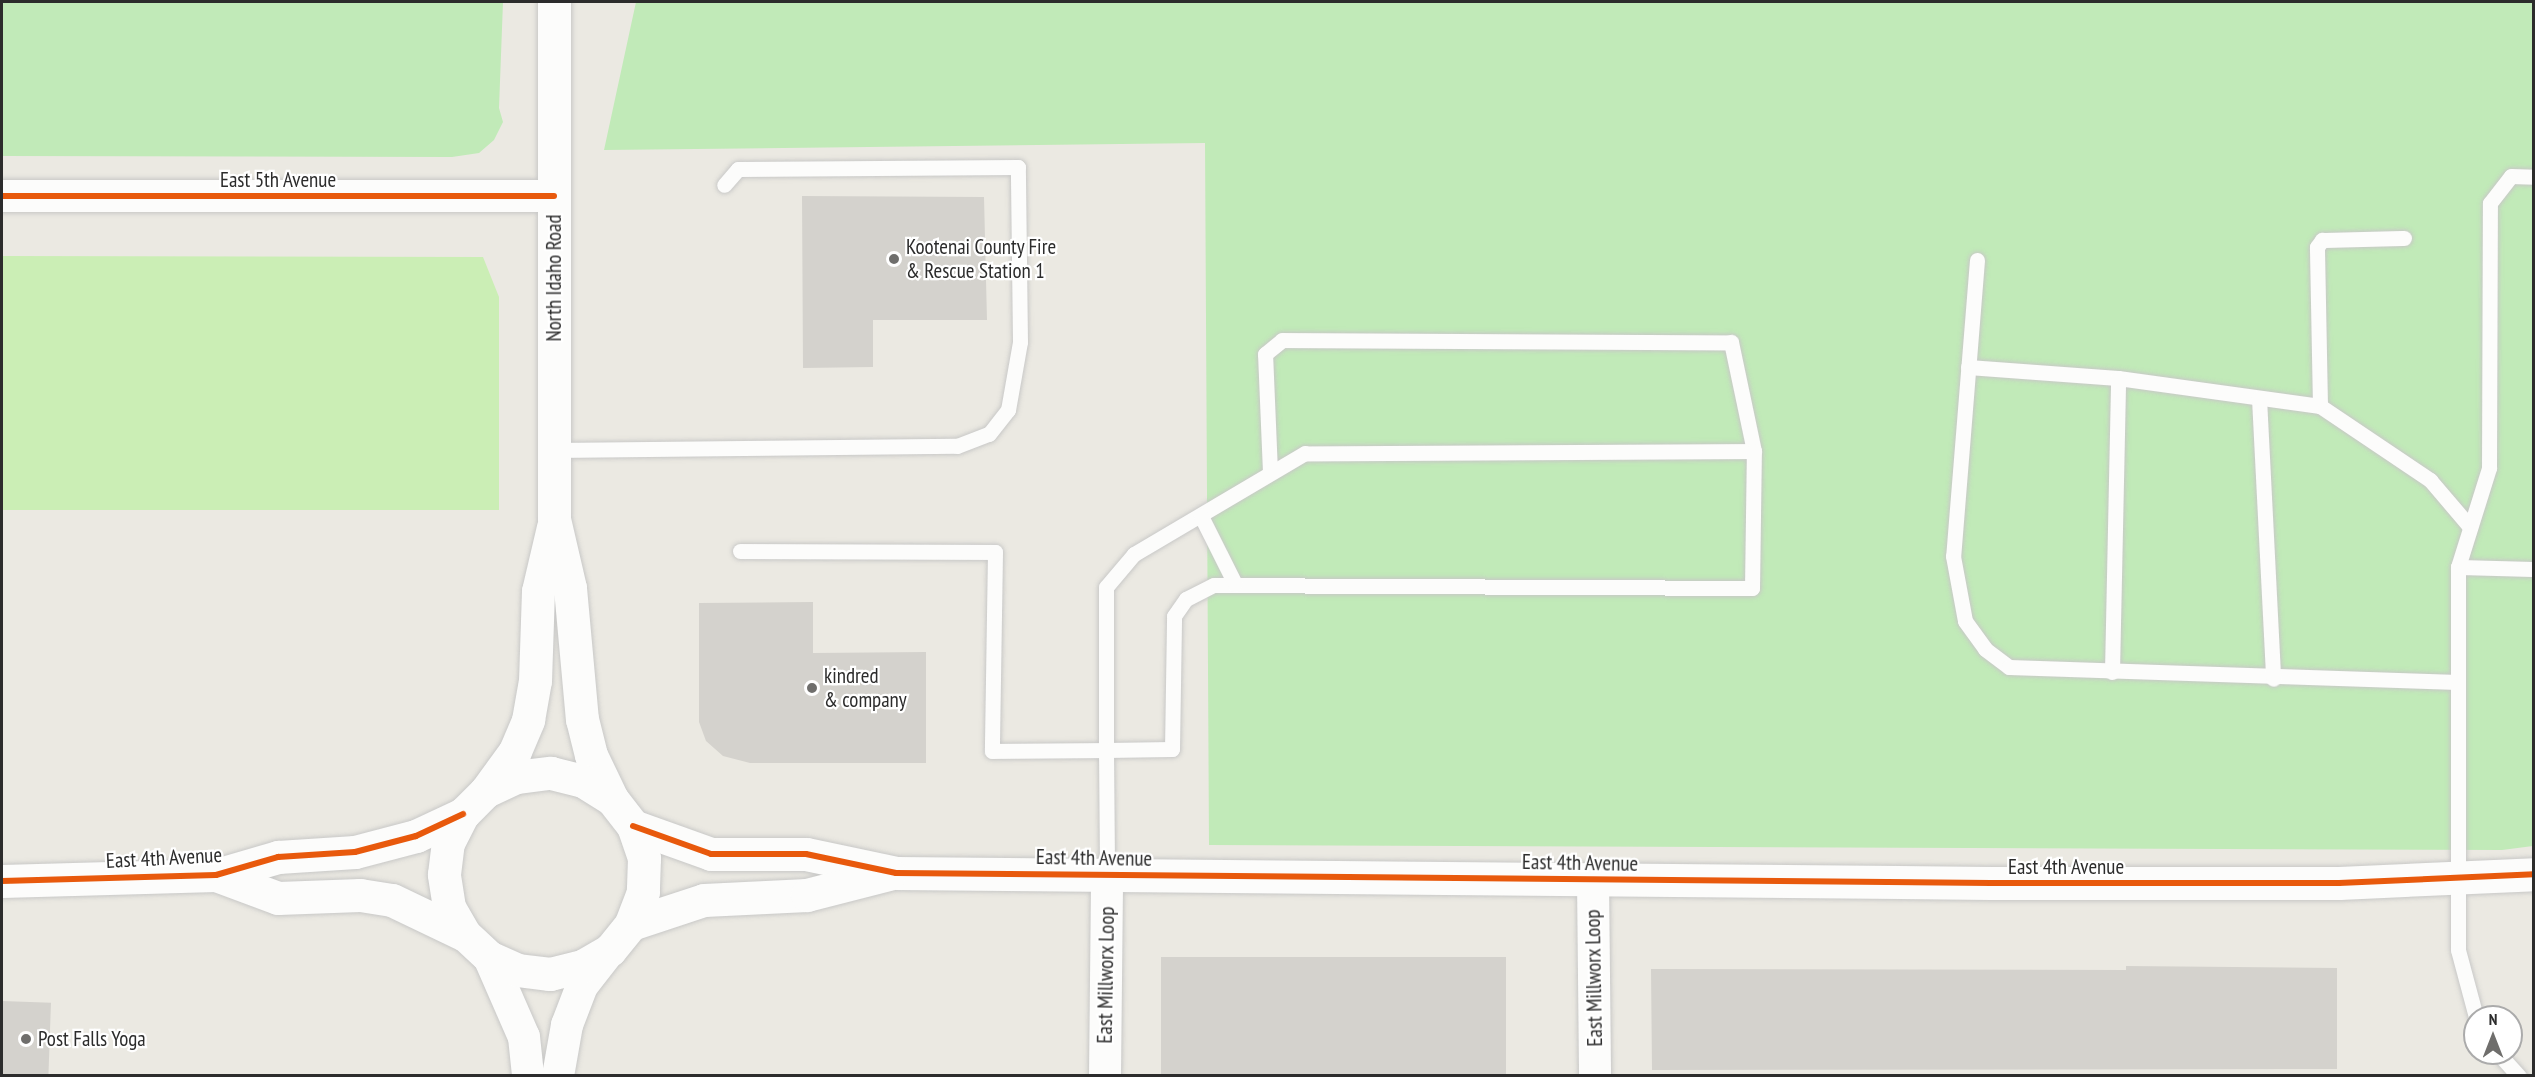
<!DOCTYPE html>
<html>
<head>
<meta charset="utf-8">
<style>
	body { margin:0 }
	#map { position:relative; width:2535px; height:1077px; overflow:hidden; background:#ebe9e2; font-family:"PT Sans Narrow",sans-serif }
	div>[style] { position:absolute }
	.green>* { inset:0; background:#c1eab8 }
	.pitch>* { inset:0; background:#cbeeb5 }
	.building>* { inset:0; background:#d4d2cd; transform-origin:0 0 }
	.roads { filter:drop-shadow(0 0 2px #c8c8c7) drop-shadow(0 0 2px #c8c8c7) }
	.lane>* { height:15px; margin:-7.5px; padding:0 7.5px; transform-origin:7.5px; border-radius:7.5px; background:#fcfcfb }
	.street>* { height:32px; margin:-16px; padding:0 16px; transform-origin:16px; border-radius:16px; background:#fcfcfb }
	.secondary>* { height:33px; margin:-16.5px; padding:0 16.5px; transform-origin:16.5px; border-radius:16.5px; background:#fcfcfb }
	.cycleway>* { height:6px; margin:-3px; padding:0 3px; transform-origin:3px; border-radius:3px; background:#e8590c }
	.dots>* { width:16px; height:16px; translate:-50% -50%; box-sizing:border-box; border:3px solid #fff; border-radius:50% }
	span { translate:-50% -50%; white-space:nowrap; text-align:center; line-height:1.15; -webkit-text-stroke:4.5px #fff; paint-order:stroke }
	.street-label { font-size:21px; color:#2c2c2c }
	.poi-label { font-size:21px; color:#2c2c2c }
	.left { translate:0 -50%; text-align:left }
	.frame { position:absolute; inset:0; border:3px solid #2c2c2c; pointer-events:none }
	.north { position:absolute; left:2463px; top:1005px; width:60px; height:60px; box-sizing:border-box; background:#fff; border:2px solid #ababab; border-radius:50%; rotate:0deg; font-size:16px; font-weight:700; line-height:24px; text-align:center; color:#2c2c2c }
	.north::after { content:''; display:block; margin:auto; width:21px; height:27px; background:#6f6e6c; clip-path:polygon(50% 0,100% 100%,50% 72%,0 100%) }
</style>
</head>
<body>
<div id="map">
	<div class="green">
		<div style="clip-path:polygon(2px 2px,503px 2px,499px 108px,503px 122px,494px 140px,479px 153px,452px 157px,2px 156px)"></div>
		<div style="clip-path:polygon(636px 2px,2533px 2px,2533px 846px,2502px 850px,1209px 845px,1205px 143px,604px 150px)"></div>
	</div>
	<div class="pitch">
		<div style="clip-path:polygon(2px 256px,483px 257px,499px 297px,499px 510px,2px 510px)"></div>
	</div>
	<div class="building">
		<div style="clip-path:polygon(802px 196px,984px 197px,987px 320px,873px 320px,873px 367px,803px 368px)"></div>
		<div style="clip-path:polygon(813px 602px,813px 653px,926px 652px,926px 763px,750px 763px,723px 756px,706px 741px,699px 722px,699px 603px)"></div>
		<div style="left:1161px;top:957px;width:345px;height:119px"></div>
		<div style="clip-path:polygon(2126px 966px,2337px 968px,2337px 1069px,1652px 1070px,1651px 969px,2126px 970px)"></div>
		<div style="left:2px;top:1001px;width:49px;height:75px;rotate:2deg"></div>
	</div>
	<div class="roads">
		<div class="lane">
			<div style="left:1977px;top:260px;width:297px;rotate:94.6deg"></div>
			<div style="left:1953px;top:556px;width:66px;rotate:79.5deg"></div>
			<div style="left:1965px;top:621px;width:34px;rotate:54deg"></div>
			<div style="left:1985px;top:649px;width:30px;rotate:37deg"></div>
			<div style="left:2009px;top:667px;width:449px;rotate:1.9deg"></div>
			<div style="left:1968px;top:367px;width:150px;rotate:4.2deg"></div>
			<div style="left:2118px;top:378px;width:204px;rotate:7.9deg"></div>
			<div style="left:2320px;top:406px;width:133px;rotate:33.9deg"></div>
			<div style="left:2430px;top:480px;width:62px;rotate:49.6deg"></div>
			<div style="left:2259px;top:398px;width:281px;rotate:87.1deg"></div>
			<div style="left:2320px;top:406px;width:159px;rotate:-91.1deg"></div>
			<div style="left:2317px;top:247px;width:9px;rotate:-54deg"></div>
			<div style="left:2322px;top:240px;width:82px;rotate:-1.4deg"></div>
			<div style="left:554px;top:450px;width:403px;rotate:-0.6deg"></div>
			<div style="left:957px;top:446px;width:34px;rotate:-21deg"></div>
			<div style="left:989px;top:434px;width:31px;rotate:-52deg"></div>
			<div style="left:1008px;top:410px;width:69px;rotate:-80deg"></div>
			<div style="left:1020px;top:342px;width:175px;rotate:-90.7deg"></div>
			<div style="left:1018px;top:167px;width:280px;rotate:179.6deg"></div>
			<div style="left:738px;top:169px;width:21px;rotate:131deg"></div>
			<div style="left:1270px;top:472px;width:118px;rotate:-92.4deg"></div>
			<div style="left:1265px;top:354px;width:22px;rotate:-39deg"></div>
			<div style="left:1282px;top:340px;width:449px;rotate:0.3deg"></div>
			<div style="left:1731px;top:342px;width:111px;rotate:78.1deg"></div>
			<div style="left:1754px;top:451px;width:449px;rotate:179.7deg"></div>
			<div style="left:1305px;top:453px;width:199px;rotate:149.4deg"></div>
			<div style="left:1134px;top:554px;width:43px;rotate:130.3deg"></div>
			<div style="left:1106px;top:587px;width:163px;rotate:90deg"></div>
			<div style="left:1106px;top:750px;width:66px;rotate:-0.9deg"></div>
			<div style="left:1172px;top:749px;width:133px;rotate:-89.1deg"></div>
			<div style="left:1174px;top:616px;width:21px;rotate:-55deg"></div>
			<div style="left:1186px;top:599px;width:31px;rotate:-27deg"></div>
			<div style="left:1214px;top:585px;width:538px;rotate:0.32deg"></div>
			<div style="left:1752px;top:588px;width:137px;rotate:-89.2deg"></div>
			<div style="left:1201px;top:516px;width:76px;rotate:63.4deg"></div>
			<div style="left:740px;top:551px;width:255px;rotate:0.2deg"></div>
			<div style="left:995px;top:552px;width:199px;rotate:90.9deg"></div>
			<div style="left:992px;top:751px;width:114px;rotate:-0.5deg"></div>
			<div style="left:1106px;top:750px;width:125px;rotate:89.5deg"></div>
			<div style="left:2458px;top:567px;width:76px;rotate:1.5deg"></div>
			<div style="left:2112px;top:672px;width:294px;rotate:-88.8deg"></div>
			<div style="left:2476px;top:1017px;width:69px;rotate:-105deg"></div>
			<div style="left:2458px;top:950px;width:383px;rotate:-90deg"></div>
			<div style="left:2458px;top:567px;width:104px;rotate:-72.6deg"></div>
			<div style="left:2489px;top:468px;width:265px;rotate:-89.8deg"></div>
			<div style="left:2490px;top:203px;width:34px;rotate:-52deg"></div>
			<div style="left:2511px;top:176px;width:23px;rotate:2deg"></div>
			<div style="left:2498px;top:1053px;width:31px;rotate:48deg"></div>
		</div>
		<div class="street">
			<div style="left:2px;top:196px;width:552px"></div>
			<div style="left:1593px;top:880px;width:196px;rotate:89.4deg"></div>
			<div style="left:489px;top:957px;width:87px;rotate:66.4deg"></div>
			<div style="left:524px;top:1037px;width:39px;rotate:84deg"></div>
			<div style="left:558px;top:1076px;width:52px;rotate:-80deg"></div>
			<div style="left:567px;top:1025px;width:42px;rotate:-69deg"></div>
			<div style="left:582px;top:986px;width:46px;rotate:-52.1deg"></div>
			<div style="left:1105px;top:1076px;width:201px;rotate:-89.4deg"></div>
		</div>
		<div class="secondary">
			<div style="left:554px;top:2px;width:517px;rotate:90deg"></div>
			<div style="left:554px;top:519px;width:71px;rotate:76.9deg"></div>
			<div style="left:570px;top:588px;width:132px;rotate:84.8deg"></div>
			<div style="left:582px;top:719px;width:37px;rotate:76deg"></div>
			<div style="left:591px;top:755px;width:49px;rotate:64.5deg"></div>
			<div style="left:612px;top:799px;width:34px;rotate:52deg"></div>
			<div style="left:633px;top:826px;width:34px;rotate:71deg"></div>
			<div style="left:644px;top:858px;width:34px;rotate:92deg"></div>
			<div style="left:643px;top:892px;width:34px;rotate:111deg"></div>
			<div style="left:631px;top:924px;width:33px;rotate:129deg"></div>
			<div style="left:610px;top:950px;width:32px;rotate:150deg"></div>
			<div style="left:582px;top:966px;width:33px;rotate:166deg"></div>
			<div style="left:550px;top:974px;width:32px;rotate:-173deg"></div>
			<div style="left:518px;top:970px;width:32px;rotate:-156deg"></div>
			<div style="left:489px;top:957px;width:33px;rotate:-137deg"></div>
			<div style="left:465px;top:935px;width:32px;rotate:-120deg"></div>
			<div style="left:449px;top:907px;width:33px;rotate:-99deg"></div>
			<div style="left:444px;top:874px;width:31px;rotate:-83deg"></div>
			<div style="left:448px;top:843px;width:33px;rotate:-63deg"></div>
			<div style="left:463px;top:814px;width:33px;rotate:-45deg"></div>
			<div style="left:486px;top:791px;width:33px;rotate:-25deg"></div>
			<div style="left:516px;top:777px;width:35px;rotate:-7deg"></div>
			<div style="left:551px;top:773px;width:33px;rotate:14deg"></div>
			<div style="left:583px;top:781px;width:34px;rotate:32deg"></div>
			<div style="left:486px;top:791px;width:49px;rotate:-54.1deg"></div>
			<div style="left:515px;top:751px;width:34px;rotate:-67deg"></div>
			<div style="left:528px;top:720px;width:40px;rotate:-80deg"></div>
			<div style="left:535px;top:681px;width:90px;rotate:-88.1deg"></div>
			<div style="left:538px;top:591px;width:66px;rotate:-76.8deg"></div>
			<div style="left:633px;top:826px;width:83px;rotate:19.7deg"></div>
			<div style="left:711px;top:854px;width:95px"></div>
			<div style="left:806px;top:854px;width:92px;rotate:11.9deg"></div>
			<div style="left:896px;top:873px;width:1095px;rotate:0.52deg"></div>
			<div style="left:1991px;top:883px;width:348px"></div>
			<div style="left:2339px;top:883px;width:195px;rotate:-2.6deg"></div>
			<div style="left:216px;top:875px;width:66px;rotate:20.4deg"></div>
			<div style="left:278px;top:898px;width:82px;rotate:-2.1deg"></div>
			<div style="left:360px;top:895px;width:32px;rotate:9deg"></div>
			<div style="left:392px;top:900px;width:81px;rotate:25.6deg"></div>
			<div style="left:2px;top:881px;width:214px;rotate:-1.6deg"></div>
			<div style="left:216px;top:875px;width:65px;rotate:-16.2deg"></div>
			<div style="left:278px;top:857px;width:77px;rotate:-3.7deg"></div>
			<div style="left:355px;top:852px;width:63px;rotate:-14.7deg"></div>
			<div style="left:416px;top:836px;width:52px;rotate:-25.1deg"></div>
			<div style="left:631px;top:924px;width:77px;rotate:-18.2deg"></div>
			<div style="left:704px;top:900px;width:103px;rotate:-2.8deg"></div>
			<div style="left:807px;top:895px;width:85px;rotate:-14.4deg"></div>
		</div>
	</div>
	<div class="cycleway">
		<div style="left:2px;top:196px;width:552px"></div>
		<div style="left:633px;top:826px;width:83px;rotate:19.7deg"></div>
		<div style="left:711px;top:854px;width:95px"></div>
		<div style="left:806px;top:854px;width:92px;rotate:11.9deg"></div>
		<div style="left:896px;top:873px;width:1095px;rotate:0.52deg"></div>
		<div style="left:1991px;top:883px;width:348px"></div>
		<div style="left:2339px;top:883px;width:195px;rotate:-2.6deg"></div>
		<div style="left:2px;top:881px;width:214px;rotate:-1.6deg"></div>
		<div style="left:216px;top:875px;width:65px;rotate:-16.2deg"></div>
		<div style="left:278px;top:857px;width:77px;rotate:-3.7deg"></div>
		<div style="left:355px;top:852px;width:63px;rotate:-14.7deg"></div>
		<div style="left:416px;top:836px;width:52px;rotate:-25.1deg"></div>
	</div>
	<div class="dots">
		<div style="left:894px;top:259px;background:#6f6e6c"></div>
		<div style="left:812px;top:688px;background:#6f6e6c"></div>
		<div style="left:26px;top:1039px;background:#6f6e6c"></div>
	</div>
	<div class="street-label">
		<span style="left:278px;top:180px">East 5th Avenue</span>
		<span style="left:554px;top:278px;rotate:-90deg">North Idaho Road</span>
		<span style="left:164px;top:858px;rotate:-3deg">East 4th Avenue</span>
		<span style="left:1094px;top:858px;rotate:1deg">East 4th Avenue</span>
		<span style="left:1580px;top:863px;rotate:1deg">East 4th Avenue</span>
		<span style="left:2066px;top:867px">East 4th Avenue</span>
		<span style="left:1106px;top:975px;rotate:-89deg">East Millworx Loop</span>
		<span style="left:1594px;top:978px;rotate:-91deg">East Millworx Loop</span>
	</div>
	<div class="poi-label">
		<span class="left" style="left:906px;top:259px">Kootenai County Fire<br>&amp; Rescue Station 1</span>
		<span class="left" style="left:824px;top:688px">kindred<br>&amp; company</span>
		<span class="left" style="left:38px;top:1039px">Post Falls Yoga</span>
	</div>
	<div class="frame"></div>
	<div class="north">N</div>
</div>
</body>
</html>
